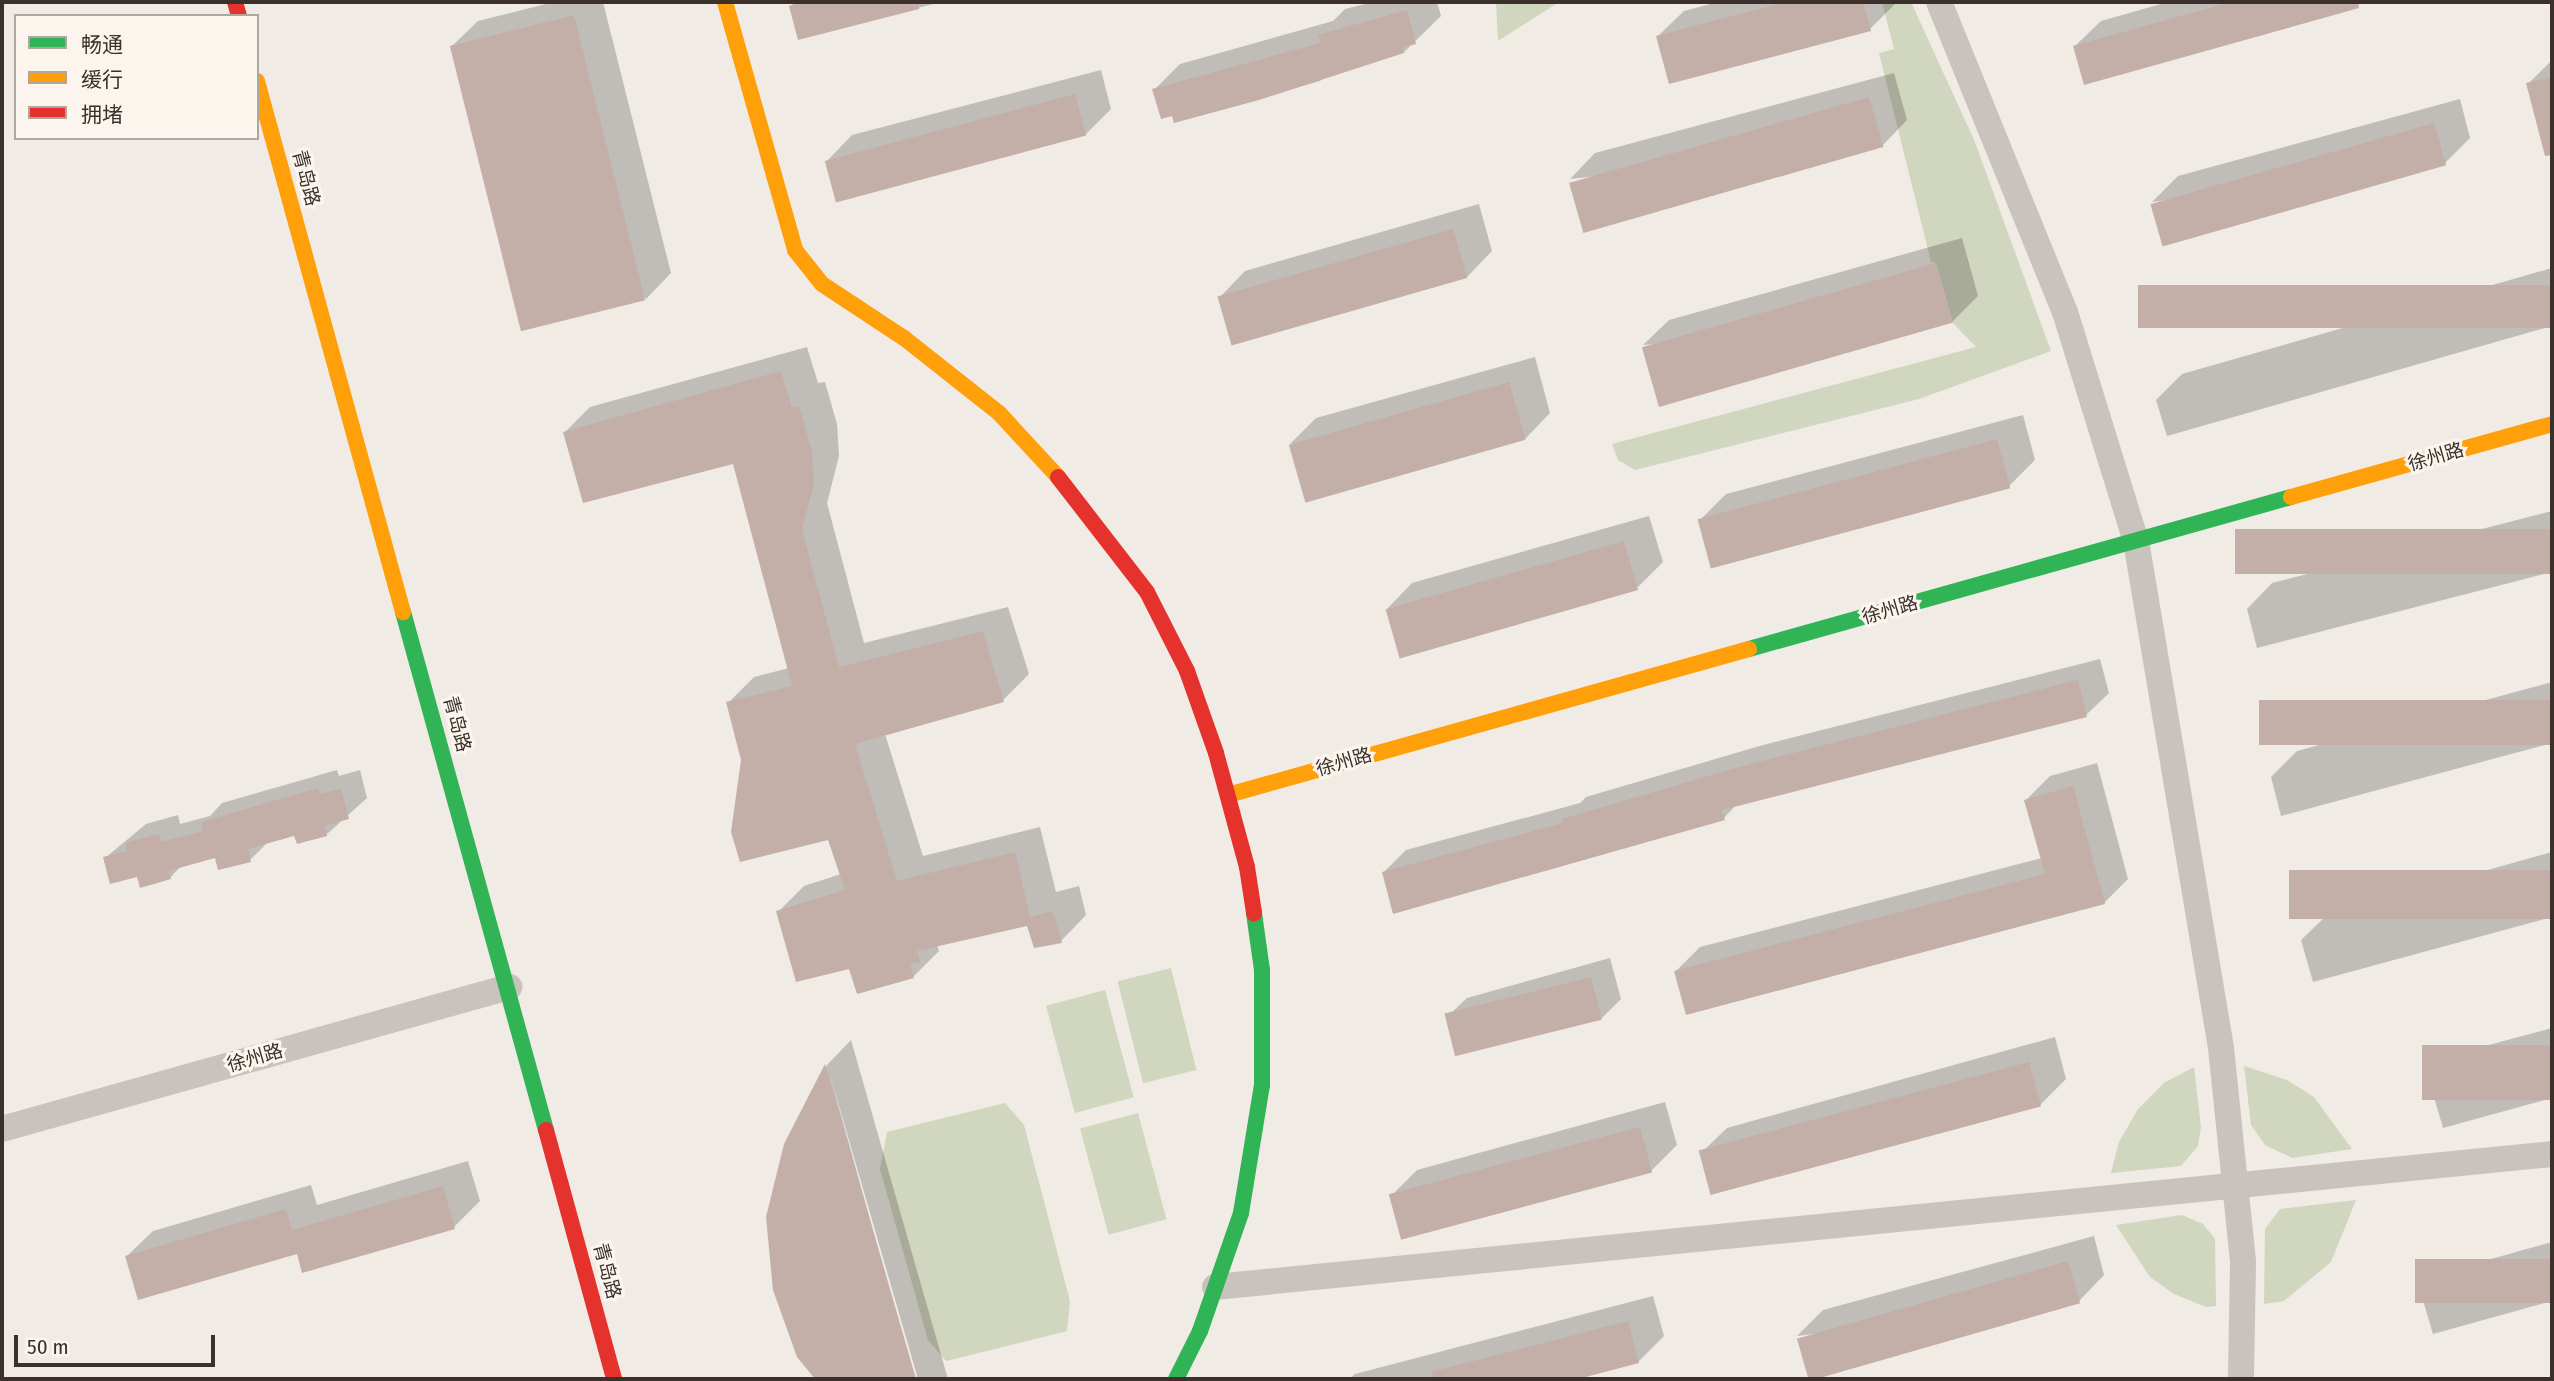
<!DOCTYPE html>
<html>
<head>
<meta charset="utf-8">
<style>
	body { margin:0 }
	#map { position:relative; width:2554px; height:1381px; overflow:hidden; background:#f0ebe5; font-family:"Fira Sans Condensed","Noto Sans SC",sans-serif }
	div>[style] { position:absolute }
	.green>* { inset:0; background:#d1d6bf; transform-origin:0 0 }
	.shadow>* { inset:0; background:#0003 }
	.building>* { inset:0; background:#c3afa7; transform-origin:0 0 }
	.street>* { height:26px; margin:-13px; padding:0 13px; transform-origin:13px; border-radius:13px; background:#c9c3be }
	.fast>* { height:16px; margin:-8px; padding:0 8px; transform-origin:8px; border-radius:8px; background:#30b455 }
	.slow>* { height:16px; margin:-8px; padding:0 8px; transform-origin:8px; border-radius:8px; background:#ff9f0a }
	.jam>* { height:16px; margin:-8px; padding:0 8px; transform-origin:8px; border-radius:8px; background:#e5322d }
	span { translate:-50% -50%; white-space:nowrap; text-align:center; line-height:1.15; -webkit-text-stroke:6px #fbf5ee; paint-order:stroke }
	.street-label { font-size:19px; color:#3b302b }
	.frame { position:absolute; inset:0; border:4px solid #3b302b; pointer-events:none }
	.legend { position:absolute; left:14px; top:14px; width:245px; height:126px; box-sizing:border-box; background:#fbf5ee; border:2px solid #aea6a0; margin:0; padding:9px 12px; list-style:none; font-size:21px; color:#3b302b }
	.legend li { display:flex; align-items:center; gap:14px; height:35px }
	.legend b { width:35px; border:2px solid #aea6a0 }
	.scale { position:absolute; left:14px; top:1335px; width:201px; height:32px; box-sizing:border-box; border:4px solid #3b302b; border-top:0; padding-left:9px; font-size:21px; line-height:24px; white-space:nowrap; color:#3b302b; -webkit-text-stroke:5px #fbf5ee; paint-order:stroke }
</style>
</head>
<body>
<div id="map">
	<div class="green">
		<div style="clip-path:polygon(1496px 2px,1559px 2px,1498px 41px)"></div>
		<div style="clip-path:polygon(1882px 2px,1911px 2px,1975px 142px,2051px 351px,1919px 399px,1635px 470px,1618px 460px,1612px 444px,1976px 347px,1953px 323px,1936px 263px,1931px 262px,1879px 53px,1894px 49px)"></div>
		<div style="left:1171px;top:968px;width:105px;height:55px;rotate:76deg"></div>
		<div style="left:1105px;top:990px;width:111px;height:61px;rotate:75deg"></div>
		<div style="clip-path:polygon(2244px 1066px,2287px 1080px,2314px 1097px,2352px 1149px,2292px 1158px,2265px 1145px,2251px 1125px)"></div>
		<div style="clip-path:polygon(2194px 1067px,2201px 1127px,2198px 1146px,2181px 1166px,2111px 1173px,2119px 1142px,2138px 1109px,2164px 1083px)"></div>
		<div style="clip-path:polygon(1005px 1103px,1024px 1125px,1070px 1301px,1067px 1331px,946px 1361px,928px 1340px,880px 1169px,887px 1132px)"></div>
		<div style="left:1138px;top:1113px;width:110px;height:60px;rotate:75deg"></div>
		<div style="clip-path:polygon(2356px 1200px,2331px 1262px,2284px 1301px,2264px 1304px,2265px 1229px,2280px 1209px)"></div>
		<div style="clip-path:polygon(2182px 1215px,2203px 1224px,2215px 1239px,2216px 1306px,2206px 1307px,2174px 1294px,2150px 1277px,2116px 1225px)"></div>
	</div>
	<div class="shadow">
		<div style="clip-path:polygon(554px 2px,603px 2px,671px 273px,646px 299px,452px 46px,478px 21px)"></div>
		<div style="clip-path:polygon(795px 2px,941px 2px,799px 38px,791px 6px)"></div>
		<div style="clip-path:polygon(1373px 2px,1437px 2px,1441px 16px,1404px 52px,1328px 73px,1320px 81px,1175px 121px,1154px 90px,1180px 64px,1333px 21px,1345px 9px)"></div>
		<div style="clip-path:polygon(1718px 2px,1895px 2px,1896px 3px,1870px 29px,1658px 36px,1684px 11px)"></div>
		<div style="clip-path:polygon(2168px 2px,2367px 2px,2085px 83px,2075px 46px,2101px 21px)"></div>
		<div style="clip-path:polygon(2552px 60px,2552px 118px,2538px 122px,2528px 84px)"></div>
		<div style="clip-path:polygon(1101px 70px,1111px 109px,1085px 135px,827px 161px,852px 135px)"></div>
		<div style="clip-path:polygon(1894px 73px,1907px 120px,1882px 146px,1570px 179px,1595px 153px)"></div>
		<div style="clip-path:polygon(2460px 99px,2470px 138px,2445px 163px,2152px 202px,2178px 176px)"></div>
		<div style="clip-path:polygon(1479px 204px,1492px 251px,1467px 277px,1220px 297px,1245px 271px)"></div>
		<div style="clip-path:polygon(1962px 238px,1978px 296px,1952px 322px,1643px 345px,1669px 320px)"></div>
		<div style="clip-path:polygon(2552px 268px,2552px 326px,2167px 436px,2156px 400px,2182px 374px)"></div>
		<div style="clip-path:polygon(807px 347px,818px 383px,825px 382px,837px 424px,839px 456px,827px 503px,864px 643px,1008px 607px,1029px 674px,1003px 700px,885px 734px,923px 856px,1040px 827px,1056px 892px,1079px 886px,1086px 915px,1061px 941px,1028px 923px,937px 945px,939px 951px,913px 977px,850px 967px,778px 912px,804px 886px,841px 874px,829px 838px,743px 760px,728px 703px,754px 677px,789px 668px,734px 462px,565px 432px,590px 407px)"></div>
		<div style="clip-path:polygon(1535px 357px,1550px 413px,1525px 439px,1290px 444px,1316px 418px)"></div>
		<div style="clip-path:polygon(2023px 415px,2035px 460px,2009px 486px,1700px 520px,1726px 494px)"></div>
		<div style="clip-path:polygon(2552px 511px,2552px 572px,2257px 648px,2247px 609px,2272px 583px)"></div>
		<div style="clip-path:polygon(1649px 516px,1663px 562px,1637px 588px,1387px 609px,1412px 583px)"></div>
		<div style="clip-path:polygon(2100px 659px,2109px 693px,2086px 715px,1737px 804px,1724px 818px,1384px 872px,1406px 850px,1580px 803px,1586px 797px,1763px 745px)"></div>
		<div style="clip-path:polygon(2552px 682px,2552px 743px,2281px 816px,2271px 777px,2297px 751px)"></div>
		<div style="clip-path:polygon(2097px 763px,2128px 879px,2104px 903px,1676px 971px,1700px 947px,2042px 858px,2026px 800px,2050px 776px)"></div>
		<div style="clip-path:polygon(337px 770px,339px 776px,360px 770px,367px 798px,326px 835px,296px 834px,269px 841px,250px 860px,216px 856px,182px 865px,170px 878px,138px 875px,105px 858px,146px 824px,178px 815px,180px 824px,210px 816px,222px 803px)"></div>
		<div style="clip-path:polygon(2552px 852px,2552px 917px,2313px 982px,2301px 940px,2327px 915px)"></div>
		<div style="clip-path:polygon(1610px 958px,1621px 999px,1601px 1019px,1447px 1017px,1467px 998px)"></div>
		<div style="clip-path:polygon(2552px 1028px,2552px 1098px,2443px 1128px,2429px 1080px,2455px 1054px)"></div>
		<div style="clip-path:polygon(2055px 1037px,2066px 1079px,2040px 1105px,1701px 1153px,1727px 1128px)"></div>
		<div style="clip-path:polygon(851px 1040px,948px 1379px,918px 1379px,829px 1071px,914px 1379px,817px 1379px,799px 1356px,785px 1144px,827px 1065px)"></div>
		<div style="clip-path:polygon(1665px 1102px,1677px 1145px,1651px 1171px,1391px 1196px,1417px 1170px)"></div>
		<div style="clip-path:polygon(468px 1161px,480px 1201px,454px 1227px,298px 1252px,127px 1256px,153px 1231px,311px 1185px,317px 1205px)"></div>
		<div style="clip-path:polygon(2094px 1236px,2104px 1275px,2079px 1301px,1797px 1336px,1823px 1310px)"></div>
		<div style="clip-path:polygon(2552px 1242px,2552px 1301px,2433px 1334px,2422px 1297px,2448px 1271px)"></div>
		<div style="clip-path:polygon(1653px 1296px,1664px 1336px,1638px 1362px,1571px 1379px,1349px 1379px,1355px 1374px)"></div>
	</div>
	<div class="building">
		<div style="clip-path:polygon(805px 2px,918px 2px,919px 9px,798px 40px,789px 6px)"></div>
		<div style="clip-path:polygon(1786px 2px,1863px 2px,1871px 31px,1669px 84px,1656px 36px)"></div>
		<div style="clip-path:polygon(2231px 2px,2358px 2px,2359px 8px,2084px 85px,2073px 46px)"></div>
		<div style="clip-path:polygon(1407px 10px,1416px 44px,1403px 47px,1404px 53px,1259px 100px,1174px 123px,1172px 116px,1161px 119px,1152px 89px,1320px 43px,1318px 35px)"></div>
		<div style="left:574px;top:15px;width:294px;height:128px;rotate:76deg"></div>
		<div style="clip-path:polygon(2552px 77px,2552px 155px,2545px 156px,2526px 83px)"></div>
		<div style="left:1075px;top:94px;width:43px;height:259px;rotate:75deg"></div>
		<div style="left:1869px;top:97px;width:52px;height:312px;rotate:74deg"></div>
		<div style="left:2434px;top:123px;width:44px;height:295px;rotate:74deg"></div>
		<div style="left:1453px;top:229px;width:51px;height:245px;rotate:74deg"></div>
		<div style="left:1936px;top:263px;width:62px;height:306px;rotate:74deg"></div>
		<div style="left:2552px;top:285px;width:43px;height:414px;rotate:90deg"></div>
		<div style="clip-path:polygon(781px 371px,792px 408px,799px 406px,812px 451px,814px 483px,802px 530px,839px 667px,983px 631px,1004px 702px,855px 744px,897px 881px,1015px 852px,1030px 917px,1053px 911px,1062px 943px,1034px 948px,1027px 926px,917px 951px,920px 962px,910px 964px,914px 978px,857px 994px,849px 969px,796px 982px,776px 911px,845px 890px,828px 840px,740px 862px,731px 832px,741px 760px,726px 702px,792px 686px,733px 464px,583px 503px,563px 432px)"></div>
		<div style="left:1509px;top:382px;width:60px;height:229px;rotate:74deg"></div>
		<div style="left:1997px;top:439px;width:51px;height:310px;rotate:75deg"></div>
		<div style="left:2552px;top:529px;width:45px;height:317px;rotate:90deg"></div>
		<div style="left:1624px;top:541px;width:51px;height:248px;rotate:74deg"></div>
		<div style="clip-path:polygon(2078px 680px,2087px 717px,1722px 810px,1725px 820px,1393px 914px,1382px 872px,1563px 823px,1562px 819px,1739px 767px)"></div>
		<div style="left:2552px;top:700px;width:45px;height:293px;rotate:90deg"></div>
		<div style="clip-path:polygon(2073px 786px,2105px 904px,1686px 1015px,1674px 971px,2045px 874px,2024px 800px)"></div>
		<div style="clip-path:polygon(318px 788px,320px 794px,341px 789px,349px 819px,324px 826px,327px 836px,297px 844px,294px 836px,248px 849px,251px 862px,218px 870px,215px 858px,168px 871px,171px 879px,140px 888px,137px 877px,110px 884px,103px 857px,127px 851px,125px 843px,159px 834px,161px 842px,203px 831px,201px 822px)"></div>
		<div style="left:2552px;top:870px;width:49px;height:263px;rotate:90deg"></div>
		<div style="left:1591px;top:977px;width:44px;height:151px;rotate:76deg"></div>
		<div style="left:2552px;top:1045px;width:55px;height:130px;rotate:90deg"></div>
		<div style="left:2029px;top:1062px;width:46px;height:342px;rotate:75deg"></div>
		<div style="clip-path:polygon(825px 1064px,916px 1379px,815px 1379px,797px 1357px,773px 1290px,766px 1217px,784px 1144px)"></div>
		<div style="left:1640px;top:1127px;width:47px;height:260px;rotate:75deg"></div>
		<div style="clip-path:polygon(443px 1186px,455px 1229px,302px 1273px,297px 1254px,138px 1300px,125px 1256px,286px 1209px,292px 1230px)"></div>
		<div style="left:2552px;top:1259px;width:44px;height:137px;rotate:90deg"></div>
		<div style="left:2068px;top:1261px;width:44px;height:282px;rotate:74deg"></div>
		<div style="clip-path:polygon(1628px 1321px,1639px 1363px,1578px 1379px,1432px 1379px,1431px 1372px)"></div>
	</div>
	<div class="street">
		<div style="left:1939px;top:2px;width:335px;rotate:67.9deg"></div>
		<div style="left:2065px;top:312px;width:240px;rotate:72.8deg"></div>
		<div style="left:2136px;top:541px;width:514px;rotate:80.48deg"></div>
		<div style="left:2221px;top:1048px;width:215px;rotate:84.1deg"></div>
		<div style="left:2243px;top:1262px;width:117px;rotate:91deg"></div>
		<div style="left:2px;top:1129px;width:527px;rotate:-15.65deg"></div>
		<div style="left:1215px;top:1287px;width:1344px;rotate:-5.68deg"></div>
	</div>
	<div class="fast">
		<div style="left:403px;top:612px;width:537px;rotate:74.57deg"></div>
		<div style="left:1749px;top:649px;width:563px;rotate:-15.67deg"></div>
		<div style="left:1176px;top:1379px;width:54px;rotate:-63.4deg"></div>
		<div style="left:1200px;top:1331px;width:125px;rotate:-70.8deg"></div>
		<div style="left:1241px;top:1213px;width:130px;rotate:-80.7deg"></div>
		<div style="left:1262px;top:1085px;width:115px;rotate:-90deg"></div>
		<div style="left:1262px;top:970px;width:58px;rotate:-98deg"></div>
	</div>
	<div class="slow">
		<div style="left:725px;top:2px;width:258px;rotate:74.2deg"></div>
		<div style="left:795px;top:250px;width:43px;rotate:51.5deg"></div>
		<div style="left:822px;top:284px;width:98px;rotate:33.4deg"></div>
		<div style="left:904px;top:338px;width:121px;rotate:38.3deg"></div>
		<div style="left:999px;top:413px;width:87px;rotate:47.3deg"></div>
		<div style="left:257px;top:81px;width:551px;rotate:74.63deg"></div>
		<div style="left:2291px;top:497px;width:271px;rotate:-15.6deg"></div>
		<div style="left:1228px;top:795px;width:541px;rotate:-15.65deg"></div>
	</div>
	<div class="jam">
		<div style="left:235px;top:2px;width:15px;rotate:74deg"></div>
		<div style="left:1058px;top:477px;width:145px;rotate:52.3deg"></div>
		<div style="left:1147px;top:592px;width:89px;rotate:63.1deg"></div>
		<div style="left:1187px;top:671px;width:87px;rotate:70.5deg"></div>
		<div style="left:1216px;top:753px;width:118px;rotate:74.8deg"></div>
		<div style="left:1247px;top:867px;width:47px;rotate:81.3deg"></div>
		<div style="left:546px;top:1130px;width:258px;rotate:74.7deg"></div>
	</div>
	<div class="street-label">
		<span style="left:306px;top:178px;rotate:75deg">青岛路</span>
		<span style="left:2436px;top:457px;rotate:-16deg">徐州路</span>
		<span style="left:1890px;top:610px;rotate:-16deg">徐州路</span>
		<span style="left:457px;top:724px;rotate:75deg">青岛路</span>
		<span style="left:1344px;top:762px;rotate:-16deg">徐州路</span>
		<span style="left:255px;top:1058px;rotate:-16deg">徐州路</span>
		<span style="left:607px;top:1271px;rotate:75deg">青岛路</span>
	</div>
	<div class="frame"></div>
	<ul class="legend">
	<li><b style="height:9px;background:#30b455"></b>畅通</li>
	<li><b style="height:9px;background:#ff9f0a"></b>缓行</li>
	<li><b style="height:9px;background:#e5322d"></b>拥堵</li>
	</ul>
	<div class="scale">50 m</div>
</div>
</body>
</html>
